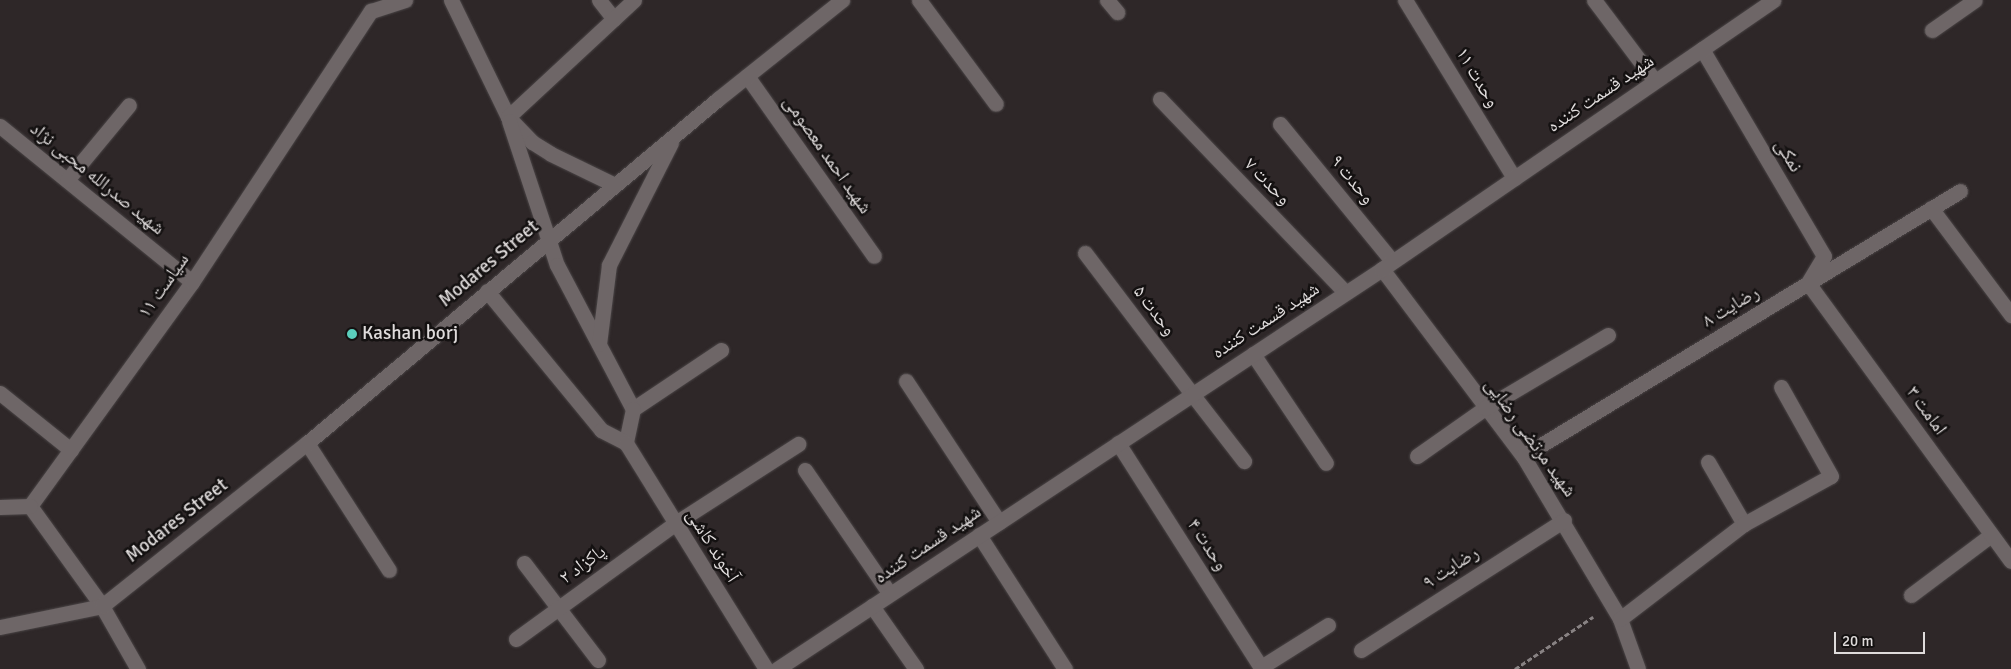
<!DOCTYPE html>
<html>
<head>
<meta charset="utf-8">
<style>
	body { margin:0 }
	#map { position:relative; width:2011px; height:669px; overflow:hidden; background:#2e2728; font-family:Signika,"Noto Naskh Arabic",sans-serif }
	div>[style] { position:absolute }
	.path>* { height:3px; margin-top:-1.5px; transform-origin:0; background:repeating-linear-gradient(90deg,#888283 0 5px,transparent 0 7.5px) }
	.roads { filter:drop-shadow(0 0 1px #4a4546) drop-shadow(0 0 1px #4a4546) }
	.lane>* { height:15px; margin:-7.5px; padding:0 7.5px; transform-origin:7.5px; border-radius:7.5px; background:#6e6667 }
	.street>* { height:15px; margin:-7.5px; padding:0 7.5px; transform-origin:7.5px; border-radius:7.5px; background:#6e6667 }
	.secondary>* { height:15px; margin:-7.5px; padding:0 7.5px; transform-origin:7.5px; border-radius:7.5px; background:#6e6667 }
	.dots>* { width:14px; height:14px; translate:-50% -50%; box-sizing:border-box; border:2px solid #141111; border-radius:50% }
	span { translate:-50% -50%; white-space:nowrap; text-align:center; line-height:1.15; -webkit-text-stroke:5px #141111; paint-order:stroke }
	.street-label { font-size:19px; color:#dfdbdb }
	.poi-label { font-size:19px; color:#dfdbdb }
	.left { translate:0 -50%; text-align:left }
	.scale { position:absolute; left:1834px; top:632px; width:91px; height:22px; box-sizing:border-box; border:2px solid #dfdbdb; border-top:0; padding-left:6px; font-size:15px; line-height:18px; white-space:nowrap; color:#dfdbdb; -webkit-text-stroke:4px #141111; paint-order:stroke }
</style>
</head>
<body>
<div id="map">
	<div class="path">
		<div style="left:1515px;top:669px;width:94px;rotate:-33.7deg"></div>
	</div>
	<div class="roads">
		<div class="lane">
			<div style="left:1932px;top:30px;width:52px;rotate:-34.9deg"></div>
			<div style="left:1192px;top:394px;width:85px;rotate:52.2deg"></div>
			<div style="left:1911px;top:595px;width:100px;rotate:-36.9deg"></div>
		</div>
		<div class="street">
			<div style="left:451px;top:0;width:130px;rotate:64deg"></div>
			<div style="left:508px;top:117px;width:35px;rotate:46deg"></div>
			<div style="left:532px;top:142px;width:22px;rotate:32deg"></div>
			<div style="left:551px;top:154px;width:71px;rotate:25.8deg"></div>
			<div style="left:599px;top:0;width:24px;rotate:52deg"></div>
			<div style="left:919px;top:0;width:129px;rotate:53.5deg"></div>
			<div style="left:1107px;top:0;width:16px;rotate:50deg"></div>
			<div style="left:1405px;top:0;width:209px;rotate:58.5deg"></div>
			<div style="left:1594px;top:0;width:101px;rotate:53deg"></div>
			<div style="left:1702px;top:49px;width:240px;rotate:59.5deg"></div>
			<div style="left:1824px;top:256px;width:31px;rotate:121deg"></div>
			<div style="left:1808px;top:283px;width:344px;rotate:53.9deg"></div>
			<div style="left:747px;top:76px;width:220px;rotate:54.8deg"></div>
			<div style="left:1160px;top:99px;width:267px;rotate:46.2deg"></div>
			<div style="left:508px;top:117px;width:172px;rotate:-42.9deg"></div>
			<div style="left:509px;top:121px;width:126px;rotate:71.6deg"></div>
			<div style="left:1280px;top:124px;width:177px;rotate:50.7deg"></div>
			<div style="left:0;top:126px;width:247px;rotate:39.1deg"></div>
			<div style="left:67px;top:180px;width:97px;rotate:-50.4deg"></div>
			<div style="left:1931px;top:208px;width:134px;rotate:53.2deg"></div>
			<div style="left:1085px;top:253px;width:177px;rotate:52.8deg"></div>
			<div style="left:1382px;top:269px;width:234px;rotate:53deg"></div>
			<div style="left:1523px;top:456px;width:190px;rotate:59.2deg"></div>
			<div style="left:1620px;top:619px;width:53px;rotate:70.2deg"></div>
			<div style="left:1253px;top:354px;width:131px;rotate:56.2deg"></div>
			<div style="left:906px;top:381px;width:169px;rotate:56.6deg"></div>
			<div style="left:0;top:393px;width:91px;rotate:38.8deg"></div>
			<div style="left:633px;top:409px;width:106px;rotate:-33.8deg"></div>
			<div style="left:307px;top:443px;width:151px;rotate:57.2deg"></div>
			<div style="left:1118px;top:443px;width:268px;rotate:57.5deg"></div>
			<div style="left:1417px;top:456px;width:83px;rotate:-35.2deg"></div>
			<div style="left:1485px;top:408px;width:143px;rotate:-30.7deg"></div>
			<div style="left:1523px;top:456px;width:511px;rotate:-31.23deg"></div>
			<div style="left:1708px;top:462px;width:72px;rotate:59.9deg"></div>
			<div style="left:805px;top:470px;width:150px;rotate:55.6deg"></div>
			<div style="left:30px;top:506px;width:276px;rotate:-54.1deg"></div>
			<div style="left:192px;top:282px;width:325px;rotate:-56.6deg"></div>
			<div style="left:371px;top:11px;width:36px;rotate:-18deg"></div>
			<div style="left:30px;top:506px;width:123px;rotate:54.2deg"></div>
			<div style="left:102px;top:606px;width:73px;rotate:60.3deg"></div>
			<div style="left:0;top:507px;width:30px;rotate:-2deg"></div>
			<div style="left:979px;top:535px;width:159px;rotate:57.3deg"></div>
			<div style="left:524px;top:563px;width:122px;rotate:52.7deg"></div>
			<div style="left:872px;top:606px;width:77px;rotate:55.1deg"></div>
			<div style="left:1620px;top:619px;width:156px;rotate:-37.5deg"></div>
			<div style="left:1744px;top:524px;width:99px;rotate:-28.9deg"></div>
			<div style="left:1831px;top:476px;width:102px;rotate:-119.3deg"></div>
			<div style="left:516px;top:639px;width:195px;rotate:-36deg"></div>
			<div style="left:674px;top:524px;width:148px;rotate:-32.8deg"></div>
			<div style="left:1361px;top:650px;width:241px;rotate:-32.6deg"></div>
			<div style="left:1261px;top:667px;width:79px;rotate:-32.1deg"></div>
			<div style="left:777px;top:669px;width:725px;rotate:-33.47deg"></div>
			<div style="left:1382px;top:269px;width:475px;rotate:-34.5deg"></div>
		</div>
		<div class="secondary">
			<div style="left:549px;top:241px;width:25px;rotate:72deg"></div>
			<div style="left:557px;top:265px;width:163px;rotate:62.2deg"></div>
			<div style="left:633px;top:409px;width:35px;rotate:102deg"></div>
			<div style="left:487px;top:291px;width:180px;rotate:50.6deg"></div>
			<div style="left:601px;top:430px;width:28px;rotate:27deg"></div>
			<div style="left:626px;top:443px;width:266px;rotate:58.2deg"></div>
			<div style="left:599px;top:344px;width:80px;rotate:-82.8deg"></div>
			<div style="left:609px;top:265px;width:137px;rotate:-63.1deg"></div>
			<div style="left:0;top:627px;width:104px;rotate:-11.6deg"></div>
			<div style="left:102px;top:606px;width:262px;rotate:-38.5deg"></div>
			<div style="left:307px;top:443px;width:536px;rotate:-39.93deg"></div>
			<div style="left:718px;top:99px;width:159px;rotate:-38.6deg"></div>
		</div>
	</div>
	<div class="dots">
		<div style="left:352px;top:334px;background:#5bcebc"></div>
	</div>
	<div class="street-label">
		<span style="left:1477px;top:78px;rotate:59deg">وحدت ۱۱</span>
		<span style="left:1601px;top:94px;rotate:-34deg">شهید قسمت کننده</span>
		<span style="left:827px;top:155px;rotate:55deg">شهید احمد معصومی</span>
		<span style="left:1788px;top:156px;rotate:59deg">نمکی</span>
		<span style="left:97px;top:179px;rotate:39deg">شهید صدرالله محبی نژاد</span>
		<span style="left:1352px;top:180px;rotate:51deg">وحدت ۹</span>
		<span style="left:1267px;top:182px;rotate:46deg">وحدت ۷</span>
		<span style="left:489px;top:264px;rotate:-40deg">Modares Street</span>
		<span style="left:164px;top:286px;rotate:-55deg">سیاست ۱۱</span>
		<span style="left:1731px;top:307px;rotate:-31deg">رضایت ۸</span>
		<span style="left:1154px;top:311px;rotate:53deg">وحدت ۵</span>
		<span style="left:1266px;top:321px;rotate:-33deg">شهید قسمت کننده</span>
		<span style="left:1926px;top:411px;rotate:54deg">امامت ۳</span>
		<span style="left:1530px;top:438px;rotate:54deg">شهید مرتضی رضایی</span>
		<span style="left:177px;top:521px;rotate:-38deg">Modares Street</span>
		<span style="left:928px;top:545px;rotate:-34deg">شهید قسمت کننده</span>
		<span style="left:1207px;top:545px;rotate:57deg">وحدت ۴</span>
		<span style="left:712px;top:546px;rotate:58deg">آخوند کاشی</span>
		<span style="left:583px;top:565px;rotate:-36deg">پاکزاد ۲</span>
		<span style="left:1451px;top:568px;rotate:-33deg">رضایت ۹</span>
	</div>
	<div class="poi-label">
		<span class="left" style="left:362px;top:334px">Kashan borj</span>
	</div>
	<div class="scale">20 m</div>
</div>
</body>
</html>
